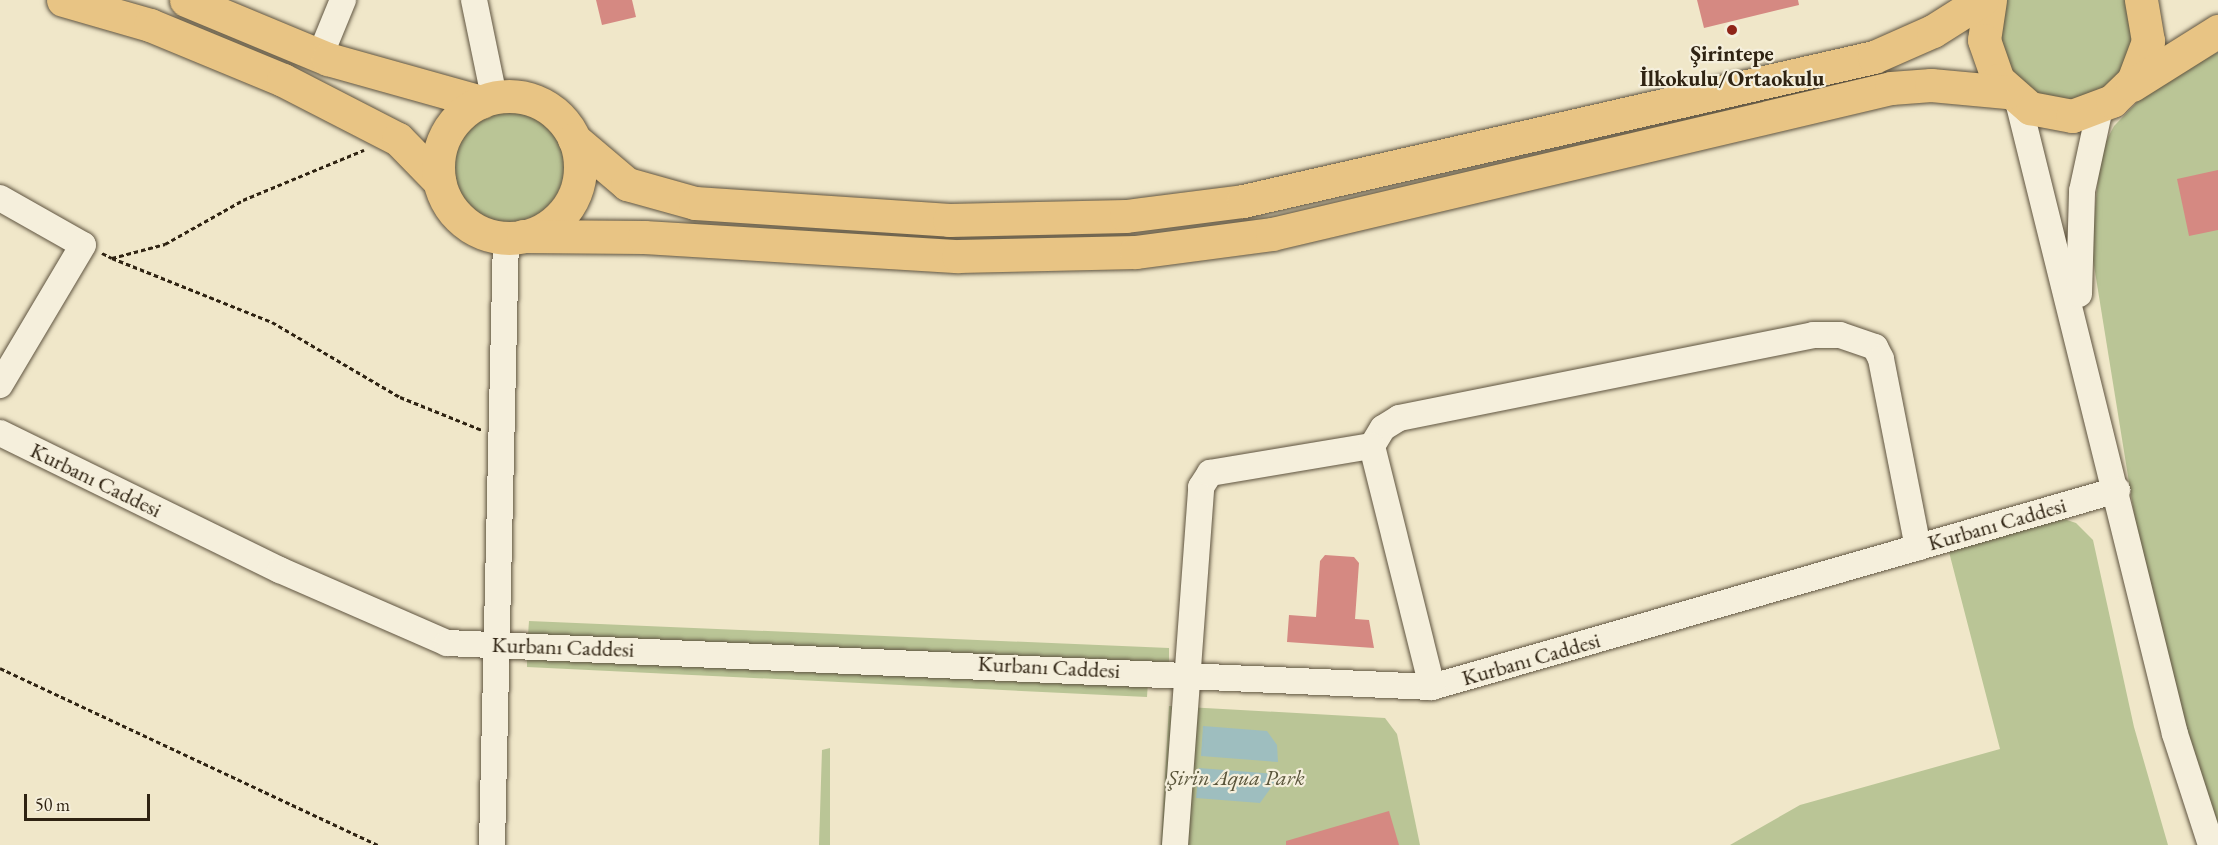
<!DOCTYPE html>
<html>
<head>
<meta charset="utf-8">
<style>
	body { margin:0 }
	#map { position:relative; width:2218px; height:845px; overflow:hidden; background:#f0e7c9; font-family:"EB Garamond",serif }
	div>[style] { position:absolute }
	.green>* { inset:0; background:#bac596 }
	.round { border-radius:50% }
	.water>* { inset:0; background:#9ebebf }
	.building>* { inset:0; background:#d58982 }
	.path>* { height:3px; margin-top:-1.5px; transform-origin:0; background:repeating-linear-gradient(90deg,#2f2312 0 4.5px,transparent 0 7.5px) }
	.roads { filter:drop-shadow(0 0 2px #5f5440) drop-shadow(0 0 2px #5f5440) }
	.minor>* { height:26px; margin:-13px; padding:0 13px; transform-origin:13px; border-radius:13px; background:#f5efdc }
	.highway>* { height:33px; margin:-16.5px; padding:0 16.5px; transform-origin:16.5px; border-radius:16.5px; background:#e8c484 }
	.highway>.ring { margin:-16.5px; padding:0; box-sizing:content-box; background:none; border:33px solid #e8c484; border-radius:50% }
	.dots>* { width:16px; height:16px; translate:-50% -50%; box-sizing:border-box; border:3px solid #f5efdc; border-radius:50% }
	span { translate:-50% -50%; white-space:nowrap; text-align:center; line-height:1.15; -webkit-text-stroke:4.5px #f5efdc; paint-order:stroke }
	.poi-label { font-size:22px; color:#2f2312; font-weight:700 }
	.street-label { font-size:22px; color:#2f2312 }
	.park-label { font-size:22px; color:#59543a; font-style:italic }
	.scale { position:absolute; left:24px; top:794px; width:126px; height:27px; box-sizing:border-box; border:3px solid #2f2312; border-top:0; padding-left:8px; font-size:18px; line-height:21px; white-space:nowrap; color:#2f2312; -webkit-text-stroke:4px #f5efdc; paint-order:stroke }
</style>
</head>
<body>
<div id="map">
	<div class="green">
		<div style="clip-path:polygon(2002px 0,2129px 0,2135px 15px,2130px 64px,2095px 99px,2047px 102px,2001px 63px)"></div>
		<div style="clip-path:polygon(2218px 52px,2218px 840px,2186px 746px,2138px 538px,2091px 247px,2101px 151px,2114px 126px,2149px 90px)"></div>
		<div class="round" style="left:454px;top:112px;width:110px;height:110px"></div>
		<div style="clip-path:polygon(2058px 517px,2076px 523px,2093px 540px,2134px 727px,2168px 845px,1730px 845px,1800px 805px,2000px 749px,1949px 552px)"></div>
		<div style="clip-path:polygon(529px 621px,1169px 648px,1169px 665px,528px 635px)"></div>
		<div style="clip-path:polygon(527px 657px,1148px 682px,1147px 697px,527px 667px)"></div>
		<div style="clip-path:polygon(1169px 706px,1385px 718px,1397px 734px,1420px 845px,1161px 845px)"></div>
		<div style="clip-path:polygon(830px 748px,830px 845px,819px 845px,822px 750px)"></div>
	</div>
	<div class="water">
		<div style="clip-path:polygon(1203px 726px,1267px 731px,1277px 745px,1278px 762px,1201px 756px)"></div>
		<div style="clip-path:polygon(1199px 768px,1275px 774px,1275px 782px,1260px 803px,1196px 798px)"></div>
	</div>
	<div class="building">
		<div style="clip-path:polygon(596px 0,632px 0,636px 17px,602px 25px)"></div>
		<div style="clip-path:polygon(1697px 0,1798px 0,1799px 5px,1704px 28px)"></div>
		<div style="clip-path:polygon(2218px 170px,2218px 230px,2189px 236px,2177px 179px)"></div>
		<div style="clip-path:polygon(1325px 555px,1354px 557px,1359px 563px,1355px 619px,1369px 620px,1374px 648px,1287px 642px,1289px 615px,1316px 617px,1320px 561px)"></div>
		<div style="clip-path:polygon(1389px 811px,1399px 845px,1286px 845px,1286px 841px)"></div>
	</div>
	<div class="path">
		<div style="left:102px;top:253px;width:11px;rotate:27deg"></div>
		<div style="left:112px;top:258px;width:55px;rotate:-14.8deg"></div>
		<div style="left:165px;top:244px;width:90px;rotate:-29.4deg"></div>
		<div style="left:243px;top:200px;width:131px;rotate:-22.5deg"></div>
		<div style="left:112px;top:258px;width:172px;rotate:21.8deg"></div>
		<div style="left:272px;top:322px;width:148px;rotate:30.4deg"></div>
		<div style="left:400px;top:397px;width:88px;rotate:21.9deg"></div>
		<div style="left:0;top:668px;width:417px;rotate:25.1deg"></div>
	</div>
	<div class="roads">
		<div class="minor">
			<div style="left:474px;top:0;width:99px;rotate:78.3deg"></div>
			<div style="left:320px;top:56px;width:61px;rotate:-67.7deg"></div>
			<div style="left:2018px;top:101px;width:652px;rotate:76.07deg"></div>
			<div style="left:2175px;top:734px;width:117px;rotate:72deg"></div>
			<div style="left:0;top:198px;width:95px;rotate:29.5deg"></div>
			<div style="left:83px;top:245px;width:163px;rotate:120.7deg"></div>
			<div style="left:2079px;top:294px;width:103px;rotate:-88.3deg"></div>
			<div style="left:2082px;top:191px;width:85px;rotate:-77.8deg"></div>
			<div style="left:0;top:433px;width:312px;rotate:26.1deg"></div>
			<div style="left:280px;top:570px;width:182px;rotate:23.6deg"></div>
			<div style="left:447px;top:643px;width:986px;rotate:2.56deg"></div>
			<div style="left:1432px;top:687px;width:713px;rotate:-16.04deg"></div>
			<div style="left:1372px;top:446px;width:21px;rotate:-59deg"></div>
			<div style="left:1383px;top:428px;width:19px;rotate:-32deg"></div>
			<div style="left:1399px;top:418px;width:422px;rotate:-11.3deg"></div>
			<div style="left:1813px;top:335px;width:27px"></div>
			<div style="left:1840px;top:335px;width:37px;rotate:19deg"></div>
			<div style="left:1875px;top:347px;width:13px;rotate:63deg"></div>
			<div style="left:1881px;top:359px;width:192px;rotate:78.9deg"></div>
			<div style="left:492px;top:845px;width:607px;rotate:-88.68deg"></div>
			<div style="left:1175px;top:845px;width:359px;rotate:-85.8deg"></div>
			<div style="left:1201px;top:487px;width:17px;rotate:-57deg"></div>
			<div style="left:1210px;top:473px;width:164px;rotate:-9.5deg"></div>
			<div style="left:1372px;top:446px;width:248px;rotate:76deg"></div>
		</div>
		<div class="highway">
			<div style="left:63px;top:0;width:91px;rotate:16deg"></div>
			<div style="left:150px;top:25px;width:144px;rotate:22.5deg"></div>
			<div style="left:283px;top:80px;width:129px;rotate:27.2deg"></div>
			<div style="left:398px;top:139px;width:59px;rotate:45.7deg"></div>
			<div style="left:186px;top:0;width:154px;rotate:22.6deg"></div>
			<div style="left:328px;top:59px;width:159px;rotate:15.7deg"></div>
			<div style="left:1990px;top:0;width:40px;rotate:98.5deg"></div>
			<div style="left:1984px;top:40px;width:42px;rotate:70.7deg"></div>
			<div style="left:1998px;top:80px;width:43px;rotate:41.2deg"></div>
			<div style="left:2030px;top:108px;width:43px;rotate:10.8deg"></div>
			<div style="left:2072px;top:116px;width:43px;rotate:-20.6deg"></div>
			<div style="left:2112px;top:101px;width:29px;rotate:-44deg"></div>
			<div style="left:2133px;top:81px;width:43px;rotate:-69.4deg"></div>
			<div style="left:2148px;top:41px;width:42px;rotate:-99.7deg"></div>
			<div style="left:2132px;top:85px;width:102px;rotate:-32.1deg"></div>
			<div class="ring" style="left:438px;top:96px;width:109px;height:109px"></div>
			<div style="left:574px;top:139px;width:70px;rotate:40.3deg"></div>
			<div style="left:627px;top:184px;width:71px;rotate:15.6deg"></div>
			<div style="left:695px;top:203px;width:255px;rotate:3.8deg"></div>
			<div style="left:949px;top:220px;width:177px;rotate:-1.3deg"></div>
			<div style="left:1126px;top:216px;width:118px;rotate:-7.3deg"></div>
			<div style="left:1243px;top:201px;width:647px;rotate:-12.86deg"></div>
			<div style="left:1874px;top:57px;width:64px;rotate:-23.8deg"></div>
			<div style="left:1933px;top:31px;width:58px;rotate:-32.3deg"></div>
			<div style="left:523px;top:236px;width:121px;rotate:0.5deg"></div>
			<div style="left:644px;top:237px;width:315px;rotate:3.5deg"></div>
			<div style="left:958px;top:256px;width:178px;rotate:-1.3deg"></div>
			<div style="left:1136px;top:252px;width:137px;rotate:-7.5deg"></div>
			<div style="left:1272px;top:234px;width:636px;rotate:-13.27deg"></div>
			<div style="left:1891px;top:88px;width:40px;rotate:-4.3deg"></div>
			<div style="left:1931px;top:85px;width:76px;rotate:5.3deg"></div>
		</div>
	</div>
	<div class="dots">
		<div style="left:1732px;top:30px;background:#8f2418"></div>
	</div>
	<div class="poi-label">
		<span style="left:1732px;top:66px">Şirintepe<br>İlkokulu/Ortaokulu</span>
	</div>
	<div class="street-label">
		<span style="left:96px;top:480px;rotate:26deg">Kurbanı Caddesi</span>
		<span style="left:1997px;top:524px;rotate:-16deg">Kurbanı Caddesi</span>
		<span style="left:563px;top:647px;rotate:2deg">Kurbanı Caddesi</span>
		<span style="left:1531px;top:659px;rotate:-16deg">Kurbanı Caddesi</span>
		<span style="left:1049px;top:667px;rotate:3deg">Kurbanı Caddesi</span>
	</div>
	<div class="park-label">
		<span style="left:1236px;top:778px">Şirin Aqua Park</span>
	</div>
	<div class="scale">50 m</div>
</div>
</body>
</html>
